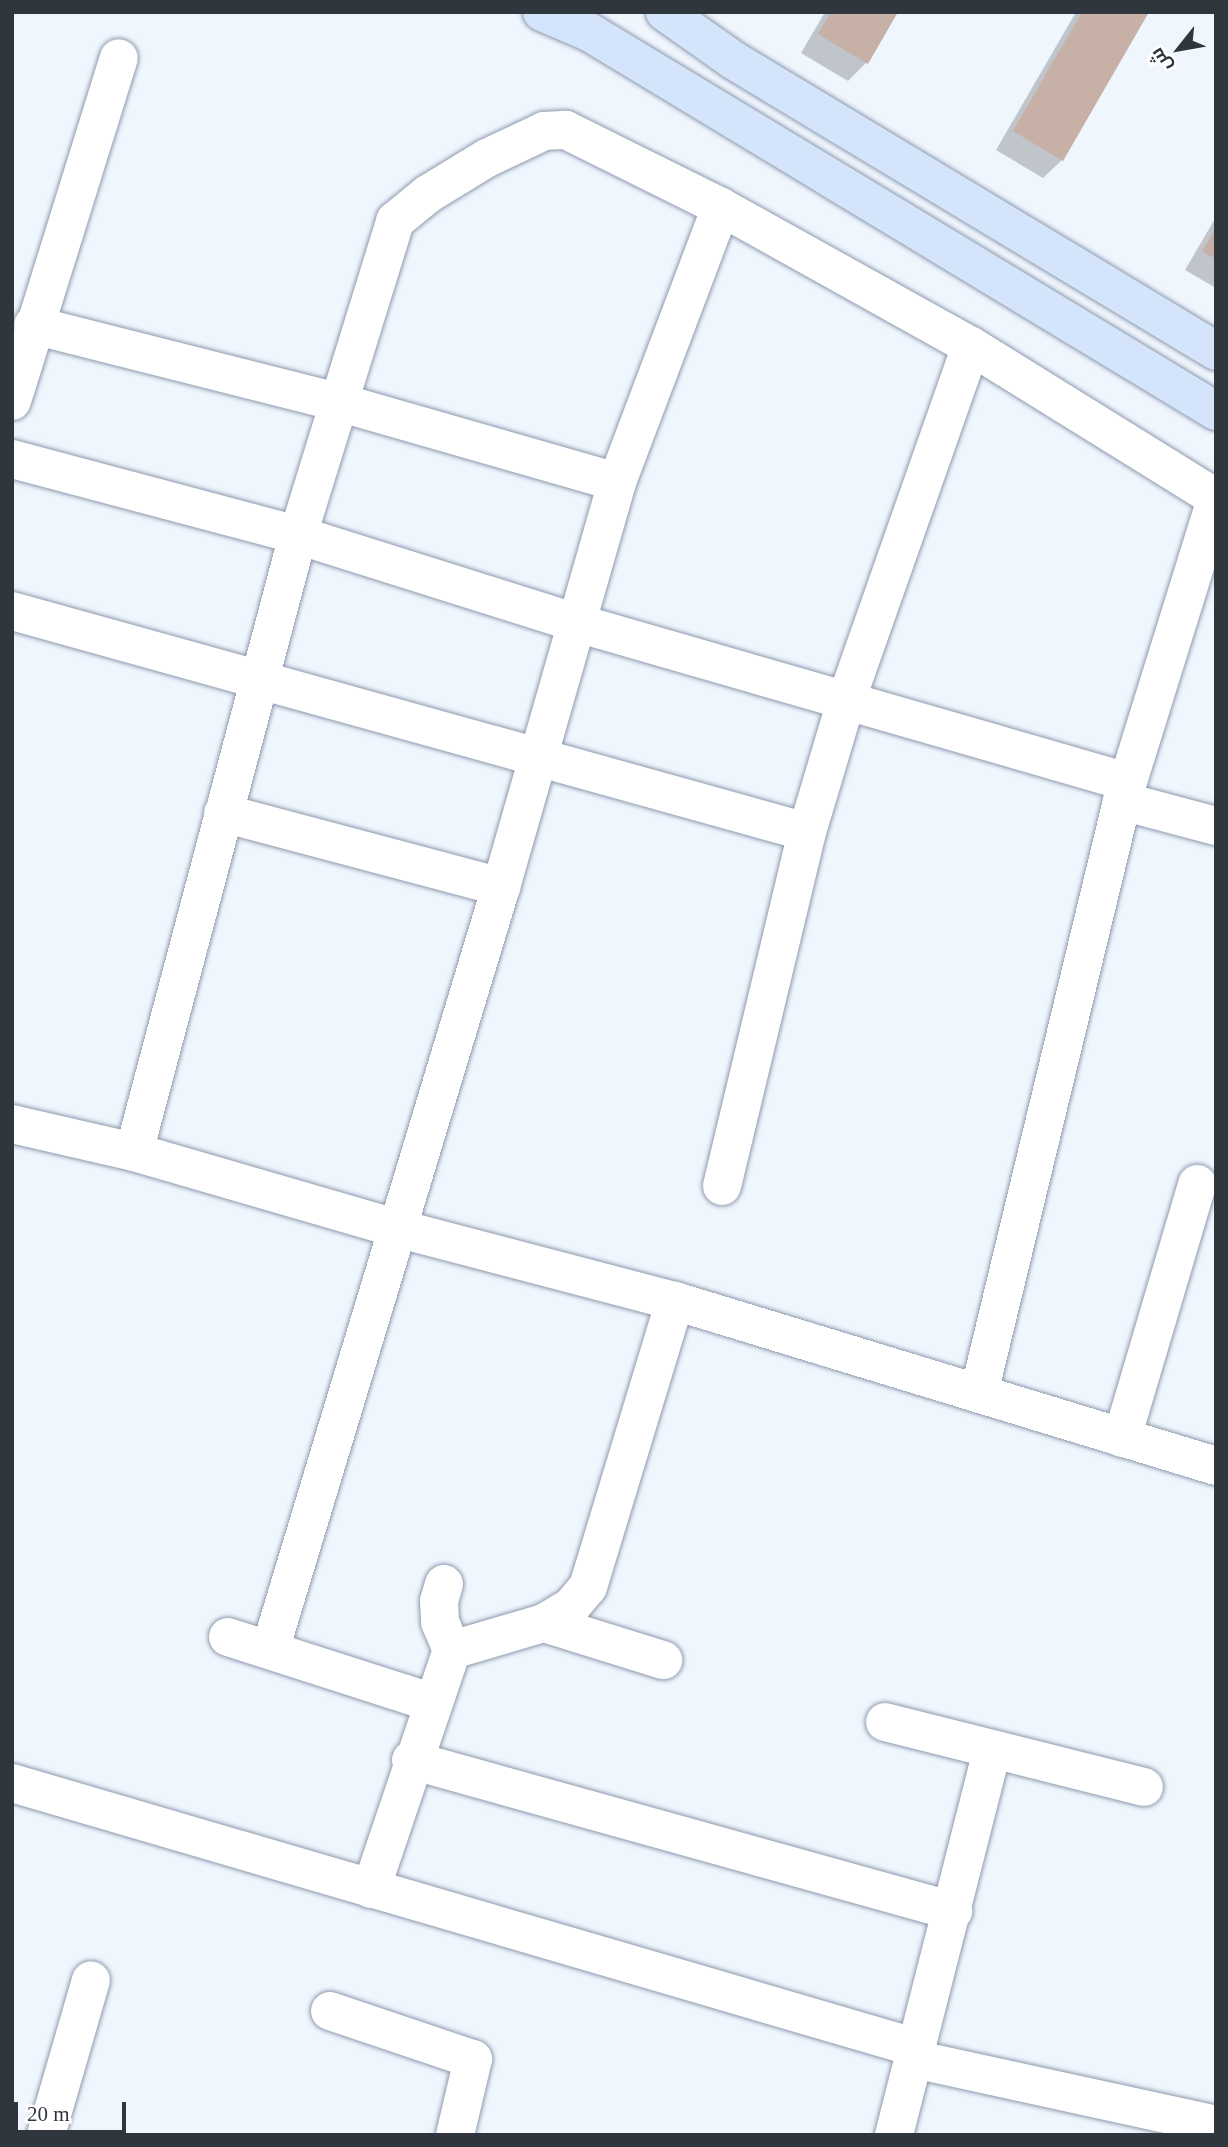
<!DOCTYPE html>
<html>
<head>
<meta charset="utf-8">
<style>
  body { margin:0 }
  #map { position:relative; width:1228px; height:2147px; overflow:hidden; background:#f0f6fe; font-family:"Times New Roman",Cairo,serif }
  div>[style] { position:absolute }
  .shadow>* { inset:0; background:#0003 }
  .building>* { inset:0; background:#c7b0a5 }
  .roads { filter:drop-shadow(0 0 2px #8d9aad) drop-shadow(0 0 2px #8d9aad) }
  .street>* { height:38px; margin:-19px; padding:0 19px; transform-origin:19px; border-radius:19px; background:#fff }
  .primary>* { height:38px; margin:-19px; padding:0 19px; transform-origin:19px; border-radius:19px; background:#d4e5fb }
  span { translate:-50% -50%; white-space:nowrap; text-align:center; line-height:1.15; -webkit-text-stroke:5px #fff; paint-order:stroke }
  .frame { position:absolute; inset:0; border:14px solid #30363d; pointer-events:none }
  .north { position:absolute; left:1144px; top:14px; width:70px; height:70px; -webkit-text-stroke:5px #fff; paint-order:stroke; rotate:239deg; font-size:19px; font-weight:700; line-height:28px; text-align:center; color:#30363d }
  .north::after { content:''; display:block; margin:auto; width:24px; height:32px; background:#30363d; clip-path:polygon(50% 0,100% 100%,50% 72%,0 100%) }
  .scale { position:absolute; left:14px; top:2102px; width:112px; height:32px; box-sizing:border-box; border:4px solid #30363d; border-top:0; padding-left:9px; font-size:21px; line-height:24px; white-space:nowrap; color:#30363d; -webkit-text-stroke:5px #fff; paint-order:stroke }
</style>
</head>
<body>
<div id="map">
  <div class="shadow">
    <i style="clip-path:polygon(825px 12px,896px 12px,867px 62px,848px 81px,801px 53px)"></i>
    <i style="clip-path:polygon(1076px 12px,1147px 12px,1062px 160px,1043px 178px,996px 150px)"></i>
    <i style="clip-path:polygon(1216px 217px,1216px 288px,1185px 270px)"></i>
  </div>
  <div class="building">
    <i style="clip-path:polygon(831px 12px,898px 12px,868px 64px,818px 34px)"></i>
    <i style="clip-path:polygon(1082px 12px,1149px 12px,1063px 161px,1013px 131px)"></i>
    <i style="clip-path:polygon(1216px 228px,1216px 259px,1202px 251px)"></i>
  </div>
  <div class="roads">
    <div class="street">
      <i style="left:33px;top:325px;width:315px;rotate:14.2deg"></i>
      <i style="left:338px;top:402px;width:290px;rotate:16deg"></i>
      <i style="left:12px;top:401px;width:359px;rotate:-72.7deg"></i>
      <i style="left:12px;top:459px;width:296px;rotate:14.9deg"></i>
      <i style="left:298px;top:535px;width:293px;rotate:17.5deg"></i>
      <i style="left:577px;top:623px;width:573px;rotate:16.1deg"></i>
      <i style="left:12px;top:611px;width:825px;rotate:15.54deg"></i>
      <i style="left:1122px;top:801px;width:97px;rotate:14.9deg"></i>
      <i style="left:223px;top:813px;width:288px;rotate:14.9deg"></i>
      <i style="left:12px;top:1124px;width:125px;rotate:12.9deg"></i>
      <i style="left:134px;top:1152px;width:273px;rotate:16.2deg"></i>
      <i style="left:396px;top:1228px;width:288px;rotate:14.7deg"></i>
      <i style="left:675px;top:1301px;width:566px;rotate:16.96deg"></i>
      <i style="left:134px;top:1152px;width:638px;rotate:-75.11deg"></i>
      <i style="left:298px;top:535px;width:329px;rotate:-72.8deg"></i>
      <i style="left:395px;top:221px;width:43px;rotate:-39.3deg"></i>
      <i style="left:428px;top:194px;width:69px;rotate:-31.4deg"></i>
      <i style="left:487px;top:158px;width:63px;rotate:-25.3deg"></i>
      <i style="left:544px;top:131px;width:22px;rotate:-3deg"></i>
      <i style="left:566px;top:130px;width:173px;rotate:26.4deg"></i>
      <i style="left:722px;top:1186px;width:364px;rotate:-76.5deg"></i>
      <i style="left:807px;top:832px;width:137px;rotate:-73.4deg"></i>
      <i style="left:846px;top:701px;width:376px;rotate:-70.6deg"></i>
      <i style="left:979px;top:1393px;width:609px;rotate:-76.42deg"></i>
      <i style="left:1122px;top:801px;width:316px;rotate:-72.7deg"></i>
      <i style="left:1122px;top:1438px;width:265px;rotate:-73.5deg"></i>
      <i style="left:444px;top:1584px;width:18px;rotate:106deg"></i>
      <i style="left:439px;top:1601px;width:21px;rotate:87deg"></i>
      <i style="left:440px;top:1622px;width:30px;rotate:67deg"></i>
      <i style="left:544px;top:1623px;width:125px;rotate:17.3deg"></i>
      <i style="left:228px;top:1637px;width:213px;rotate:17.8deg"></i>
      <i style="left:270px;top:1650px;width:797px;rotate:-73.16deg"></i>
      <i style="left:501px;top:887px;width:421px;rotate:-74deg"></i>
      <i style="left:617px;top:482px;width:294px;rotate:-69.3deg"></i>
      <i style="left:721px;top:207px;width:286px;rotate:29.1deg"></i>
      <i style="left:971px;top:346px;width:288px;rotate:31.8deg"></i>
      <i style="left:885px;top:1722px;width:267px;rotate:14.1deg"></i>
      <i style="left:411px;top:1760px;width:563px;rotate:15.57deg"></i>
      <i style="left:12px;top:1783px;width:943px;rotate:16.32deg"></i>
      <i style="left:371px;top:1889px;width:252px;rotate:-71.3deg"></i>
      <i style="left:452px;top:1650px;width:96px;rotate:-16.4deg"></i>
      <i style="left:544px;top:1623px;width:31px;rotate:-31deg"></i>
      <i style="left:571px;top:1607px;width:26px;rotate:-50deg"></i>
      <i style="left:588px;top:1587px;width:299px;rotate:-73.1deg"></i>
      <i style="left:330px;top:2011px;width:151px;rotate:18.6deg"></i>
      <i style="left:473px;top:2059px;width:78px;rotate:103.3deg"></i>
      <i style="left:914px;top:2059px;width:309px;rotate:12.3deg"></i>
      <i style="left:46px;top:2135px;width:161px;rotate:-73.8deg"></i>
      <i style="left:894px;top:2135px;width:397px;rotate:-75.7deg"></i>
    </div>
    <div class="primary">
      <i style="left:542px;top:12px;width:51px;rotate:23.1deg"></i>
      <i style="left:589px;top:32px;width:733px;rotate:31.15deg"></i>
      <i style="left:665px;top:12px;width:83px;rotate:35.2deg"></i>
      <i style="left:733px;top:60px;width:564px;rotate:31.07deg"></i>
    </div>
  </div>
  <div class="frame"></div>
  <div class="north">ش</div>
  <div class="scale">20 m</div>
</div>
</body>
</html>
